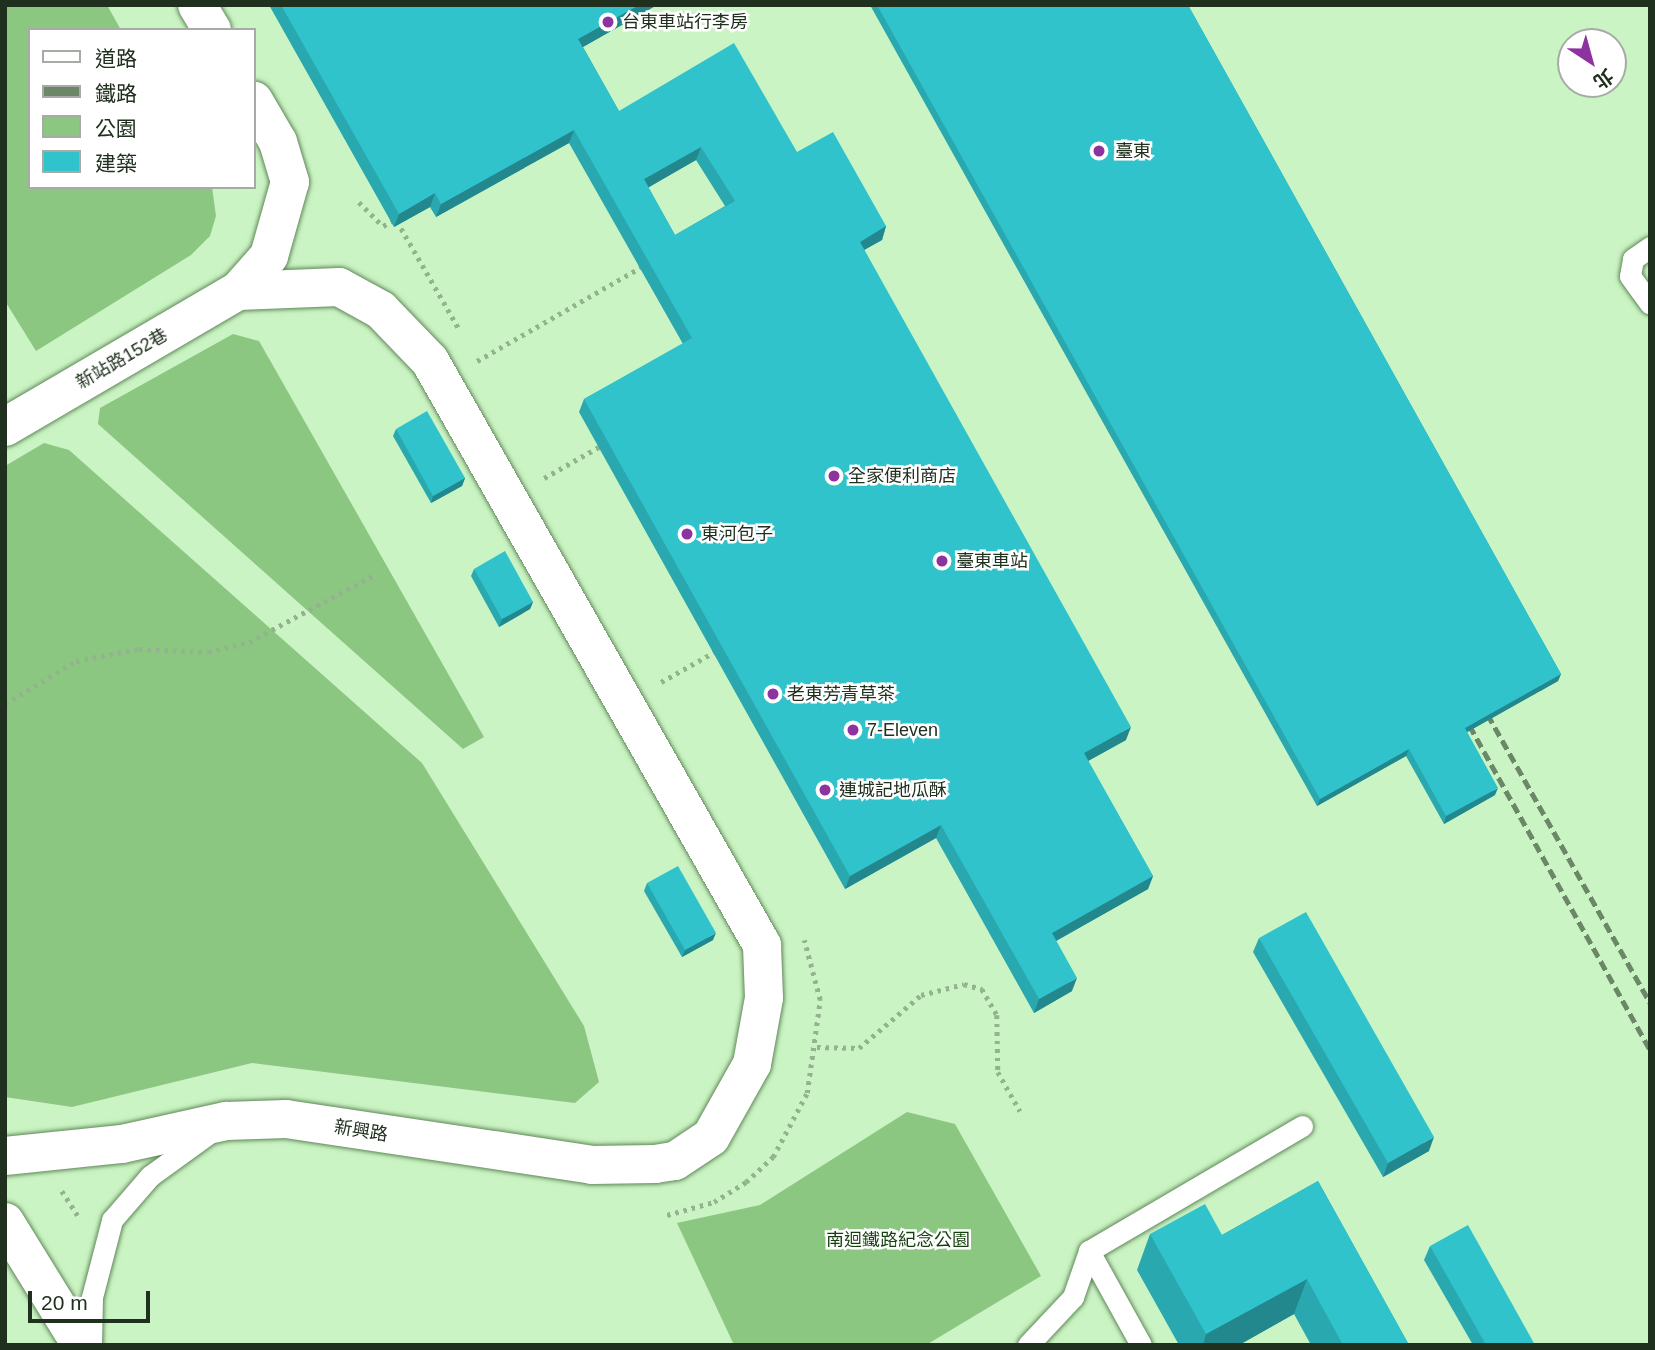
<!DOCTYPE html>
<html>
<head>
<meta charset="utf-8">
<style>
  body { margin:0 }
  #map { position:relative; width:1655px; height:1350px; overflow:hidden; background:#caf4c3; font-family:Arial,"Noto Sans TC",sans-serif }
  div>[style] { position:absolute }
  .green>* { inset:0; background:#8bc780 }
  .path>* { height:4.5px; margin-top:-2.25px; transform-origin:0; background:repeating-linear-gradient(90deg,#92b38d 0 3.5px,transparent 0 8.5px) }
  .roads { filter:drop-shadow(0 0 2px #61875a) drop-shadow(0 0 2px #61875a) }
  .service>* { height:21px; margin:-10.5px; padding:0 10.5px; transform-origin:10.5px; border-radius:10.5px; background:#fff }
  .minor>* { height:38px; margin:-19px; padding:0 19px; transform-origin:19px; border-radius:19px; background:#fff }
  .rail>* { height:5px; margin-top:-2.5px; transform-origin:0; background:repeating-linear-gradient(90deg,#6c8768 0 10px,transparent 0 15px) }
  .wall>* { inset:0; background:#29a8af }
  .shaded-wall>* { inset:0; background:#22888e }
  .building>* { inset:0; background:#30c3cb }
  .dots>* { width:19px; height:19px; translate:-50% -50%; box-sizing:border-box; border:4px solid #fff; border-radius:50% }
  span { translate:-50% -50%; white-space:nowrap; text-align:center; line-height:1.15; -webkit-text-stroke:5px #fff; paint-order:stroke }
  .poi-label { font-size:18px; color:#20301e }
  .left { translate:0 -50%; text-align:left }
  .street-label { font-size:18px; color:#20301e }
  .park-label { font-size:18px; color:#163f0e }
  .frame { position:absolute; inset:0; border:7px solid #20301e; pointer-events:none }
  .legend { position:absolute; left:28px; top:28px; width:228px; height:161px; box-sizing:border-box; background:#fff; border:2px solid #a6aca5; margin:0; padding:9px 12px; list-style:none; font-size:21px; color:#20301e }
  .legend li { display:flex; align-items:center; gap:14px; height:35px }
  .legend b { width:35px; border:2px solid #a6aca5 }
  .north { position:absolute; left:1557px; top:28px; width:70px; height:70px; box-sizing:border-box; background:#fff; border:2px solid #a6aca5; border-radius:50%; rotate:144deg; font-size:19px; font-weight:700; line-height:28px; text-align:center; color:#20301e }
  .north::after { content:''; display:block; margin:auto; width:24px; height:32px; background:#8d339f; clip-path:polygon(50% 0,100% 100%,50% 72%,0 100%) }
  .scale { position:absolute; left:28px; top:1291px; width:122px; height:32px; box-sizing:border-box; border:4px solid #20301e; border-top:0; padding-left:9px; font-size:21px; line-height:24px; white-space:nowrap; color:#20301e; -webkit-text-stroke:5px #fff; paint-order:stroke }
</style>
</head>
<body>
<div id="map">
  <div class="green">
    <i style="clip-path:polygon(5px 5px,107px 5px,121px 30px,30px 30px,30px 187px,212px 187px,216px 216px,210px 236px,191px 255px,36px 351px,5px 301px)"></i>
    <i style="clip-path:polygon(233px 334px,259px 341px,484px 737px,463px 749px,98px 424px,100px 408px)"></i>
    <i style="clip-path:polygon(44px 443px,69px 450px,422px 763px,584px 1026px,599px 1082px,575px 1103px,252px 1063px,72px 1107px,5px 1097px,5px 466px)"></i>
    <i style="clip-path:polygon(907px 1112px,955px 1124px,1041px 1276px,926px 1345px,734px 1345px,677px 1223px,760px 1205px)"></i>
  </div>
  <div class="path">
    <i style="left:359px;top:202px;width:34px;rotate:45deg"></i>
    <i style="left:383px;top:226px;width:15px;rotate:-28deg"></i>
    <i style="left:397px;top:221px;width:125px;rotate:60.1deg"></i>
    <i style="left:477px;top:361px;width:191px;rotate:-29.8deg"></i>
    <i style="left:544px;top:478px;width:69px;rotate:-29.5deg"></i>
    <i style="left:661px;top:682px;width:65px;rotate:-29.3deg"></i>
    <i style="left:5px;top:704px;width:83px;rotate:-31.2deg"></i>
    <i style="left:76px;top:661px;width:64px;rotate:-10.8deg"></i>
    <i style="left:139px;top:649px;width:69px;rotate:2.5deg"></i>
    <i style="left:208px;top:652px;width:42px;rotate:-13.7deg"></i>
    <i style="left:249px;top:642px;width:144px;rotate:-28.2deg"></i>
    <i style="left:817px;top:1047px;width:42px;rotate:1.4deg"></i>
    <i style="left:859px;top:1048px;width:82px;rotate:-40.5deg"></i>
    <i style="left:921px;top:995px;width:44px;rotate:-14.3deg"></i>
    <i style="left:964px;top:984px;width:19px;rotate:16deg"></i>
    <i style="left:982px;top:989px;width:30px;rotate:60deg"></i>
    <i style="left:997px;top:1015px;width:57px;rotate:89deg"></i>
    <i style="left:998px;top:1072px;width:45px;rotate:60.6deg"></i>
    <i style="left:62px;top:1191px;width:33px;rotate:57deg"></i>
    <i style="left:667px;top:1215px;width:49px;rotate:-15.5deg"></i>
    <i style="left:714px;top:1202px;width:38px;rotate:-32deg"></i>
    <i style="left:746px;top:1182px;width:37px;rotate:-43deg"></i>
    <i style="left:773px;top:1157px;width:72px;rotate:-62deg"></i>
    <i style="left:807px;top:1093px;width:94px;rotate:-82deg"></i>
    <i style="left:820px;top:1000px;width:62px;rotate:-104.9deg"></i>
  </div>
  <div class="roads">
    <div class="service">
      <i style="left:1650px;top:247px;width:21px;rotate:145deg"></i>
      <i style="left:1633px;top:259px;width:17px;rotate:100deg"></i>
      <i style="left:1630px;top:276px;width:34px;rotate:54deg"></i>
      <i style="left:1089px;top:1251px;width:107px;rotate:61deg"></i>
      <i style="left:91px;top:1345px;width:48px;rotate:-88.8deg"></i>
      <i style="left:92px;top:1297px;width:80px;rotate:-75.4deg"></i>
      <i style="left:112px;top:1220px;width:58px;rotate:-49.2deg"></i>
      <i style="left:150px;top:1176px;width:72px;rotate:-35.9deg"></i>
      <i style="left:1028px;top:1345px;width:66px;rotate:-46.8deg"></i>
      <i style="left:1073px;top:1297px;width:49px;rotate:-70.8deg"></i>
      <i style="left:1089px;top:1251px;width:247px;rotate:-30.4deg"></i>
    </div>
    <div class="minor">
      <i style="left:197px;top:5px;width:29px;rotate:59deg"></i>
      <i style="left:5px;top:427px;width:270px;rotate:-30.3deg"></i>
      <i style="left:238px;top:291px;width:47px;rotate:-48.5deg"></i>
      <i style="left:269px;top:256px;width:77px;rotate:-74.2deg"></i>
      <i style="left:290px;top:182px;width:42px;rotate:-106.7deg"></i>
      <i style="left:278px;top:142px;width:48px;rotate:-120.3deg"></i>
      <i style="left:5px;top:1156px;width:118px;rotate:-5.9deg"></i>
      <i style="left:122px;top:1144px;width:107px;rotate:-12.5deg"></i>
      <i style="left:226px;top:1121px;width:60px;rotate:-1.9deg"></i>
      <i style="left:286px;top:1119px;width:309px;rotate:8.5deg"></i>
      <i style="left:592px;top:1165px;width:63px;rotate:-0.9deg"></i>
      <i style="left:655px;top:1164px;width:20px;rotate:-9deg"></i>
      <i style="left:675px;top:1161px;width:43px;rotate:-33.7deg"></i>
      <i style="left:711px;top:1137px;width:84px;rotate:-60.7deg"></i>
      <i style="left:752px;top:1064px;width:67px;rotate:-79.7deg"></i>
      <i style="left:764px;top:998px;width:53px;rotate:-92.2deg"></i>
      <i style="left:762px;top:945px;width:672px;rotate:-119.62deg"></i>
      <i style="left:430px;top:361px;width:71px;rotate:-133.9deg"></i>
      <i style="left:381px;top:310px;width:48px;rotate:-151.3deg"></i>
      <i style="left:339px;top:287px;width:101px;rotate:177.7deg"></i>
      <i style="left:5px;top:1222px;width:145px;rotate:58.3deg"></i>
    </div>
  </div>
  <div class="rail">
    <i style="left:1480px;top:701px;width:347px;rotate:60.6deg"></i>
    <i style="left:1462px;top:712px;width:387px;rotate:60.9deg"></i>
  </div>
  <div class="wall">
    <i style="clip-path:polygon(evenodd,269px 5px,657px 5px,583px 47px,619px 111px,797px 152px,886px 226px,882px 240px,864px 250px,1126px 740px,1088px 761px,1153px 876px,1148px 889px,1056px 941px,1072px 991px,1034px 1013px,936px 838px,845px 889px,579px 412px,584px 399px,683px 344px,569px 143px,436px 217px,430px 207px,394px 227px,269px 5px,696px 160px,725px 206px,675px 235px,648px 187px,696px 160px)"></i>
    <i style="clip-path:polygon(870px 5px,1188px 5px,1561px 674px,1558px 681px,1467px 732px,1495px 795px,1444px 824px,1406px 756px,1317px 806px)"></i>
    <i style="clip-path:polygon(396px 429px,465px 478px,462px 486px,431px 503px,393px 436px)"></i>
    <i style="clip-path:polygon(474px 569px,533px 602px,530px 609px,499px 627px,471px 576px)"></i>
    <i style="clip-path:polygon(647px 883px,713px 940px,682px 957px,644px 891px)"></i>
    <i style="clip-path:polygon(1259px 938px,1429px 1151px,1383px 1177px,1253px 952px)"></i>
    <i style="clip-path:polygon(1318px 1181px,1409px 1345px,1311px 1345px,1294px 1314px,1239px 1345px,1179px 1345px,1137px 1270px,1150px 1234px,1222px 1235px)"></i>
    <i style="clip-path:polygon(1430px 1246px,1535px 1345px,1473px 1345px,1424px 1260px)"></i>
  </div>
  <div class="shaded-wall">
    <i style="clip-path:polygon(639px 5px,657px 5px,574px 52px,578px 39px)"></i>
    <i style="clip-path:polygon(574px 130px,569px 143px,436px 217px,441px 204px)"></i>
    <i style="clip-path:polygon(701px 147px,696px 160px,639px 193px,644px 179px)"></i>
    <i style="clip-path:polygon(435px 193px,430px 207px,394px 227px,399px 214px)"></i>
    <i style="clip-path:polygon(886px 226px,882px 240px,855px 255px,860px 242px)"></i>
    <i style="clip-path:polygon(465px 478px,462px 486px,431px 503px,433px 496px)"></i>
    <i style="clip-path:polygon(533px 602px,530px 609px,499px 627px,502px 619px)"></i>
    <i style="clip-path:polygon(1561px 674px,1558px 681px,1462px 735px,1465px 728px)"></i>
    <i style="clip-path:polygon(1131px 727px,1126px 740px,1079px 766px,1084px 753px)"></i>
    <i style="clip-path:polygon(1409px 749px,1406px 756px,1317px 806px,1320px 799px)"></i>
    <i style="clip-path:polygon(1498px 788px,1495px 795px,1444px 824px,1446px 816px)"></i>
    <i style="clip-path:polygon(941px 825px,936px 838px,845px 889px,850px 876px)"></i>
    <i style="clip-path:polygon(1153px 876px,1148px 889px,1047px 946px,1052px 933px)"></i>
    <i style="clip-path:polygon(716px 933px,713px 940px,682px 957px,685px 950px)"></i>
    <i style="clip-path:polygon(1077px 978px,1072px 991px,1034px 1013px,1039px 999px)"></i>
    <i style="clip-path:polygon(1434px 1137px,1429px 1151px,1383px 1177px,1388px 1163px)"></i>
    <i style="clip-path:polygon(1307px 1279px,1294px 1314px,1239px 1345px,1203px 1345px,1206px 1334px)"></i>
  </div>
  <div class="building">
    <i style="clip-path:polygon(evenodd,281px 5px,639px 5px,578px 39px,619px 111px,734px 43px,797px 152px,833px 132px,886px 226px,860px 242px,1131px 727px,1084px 753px,1153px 876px,1052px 933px,1077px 978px,1039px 999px,941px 825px,850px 876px,584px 399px,692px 338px,574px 130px,441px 204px,435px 193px,399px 214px,281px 5px,701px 147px,735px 201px,675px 235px,644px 179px,701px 147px)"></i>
    <i style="clip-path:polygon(877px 5px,1188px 5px,1561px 674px,1465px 728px,1498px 788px,1446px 816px,1409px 749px,1320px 799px)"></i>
    <i style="clip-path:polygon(427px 411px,465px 478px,433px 496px,396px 429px)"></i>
    <i style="clip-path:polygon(505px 551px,533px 602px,502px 619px,474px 569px)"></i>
    <i style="clip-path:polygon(678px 866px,716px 933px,685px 950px,647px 883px)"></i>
    <i style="clip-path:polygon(1306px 912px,1434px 1137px,1388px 1163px,1259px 938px)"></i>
    <i style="clip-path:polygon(1318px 1181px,1409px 1345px,1343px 1345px,1307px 1279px,1206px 1334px,1150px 1234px,1205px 1204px,1222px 1235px)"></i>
    <i style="clip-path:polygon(1468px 1225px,1535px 1345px,1486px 1345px,1430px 1246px)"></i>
  </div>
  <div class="dots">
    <i style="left:608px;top:22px;background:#8d339f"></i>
    <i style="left:1099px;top:151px;background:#8d339f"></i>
    <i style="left:834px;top:476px;background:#8d339f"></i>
    <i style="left:687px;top:534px;background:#8d339f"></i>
    <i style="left:942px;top:561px;background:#8d339f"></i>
    <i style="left:773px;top:694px;background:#8d339f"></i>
    <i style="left:853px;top:730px;background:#8d339f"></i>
    <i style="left:825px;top:790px;background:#8d339f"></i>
  </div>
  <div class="poi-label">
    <span class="left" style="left:622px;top:22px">台東車站行李房</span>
    <span class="left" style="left:1115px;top:151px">臺東</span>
    <span class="left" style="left:848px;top:476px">全家便利商店</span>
    <span class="left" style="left:701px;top:534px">東河包子</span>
    <span class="left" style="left:956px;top:561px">臺東車站</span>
    <span class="left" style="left:787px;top:694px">老東芳青草茶</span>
    <span class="left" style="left:867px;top:730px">7-Eleven</span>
    <span class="left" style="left:839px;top:790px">連城記地瓜酥</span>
  </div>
  <div class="street-label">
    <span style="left:122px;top:359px;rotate:-30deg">新站路152巷</span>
    <span style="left:361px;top:1131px;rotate:9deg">新興路</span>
  </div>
  <div class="park-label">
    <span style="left:898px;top:1240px">南迴鐵路紀念公園</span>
  </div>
  <div class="frame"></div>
  <ul class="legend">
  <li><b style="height:9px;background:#fff"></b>道路</li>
  <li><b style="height:9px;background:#6c8768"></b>鐵路</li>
  <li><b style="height:19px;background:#8bc780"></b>公園</li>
  <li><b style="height:19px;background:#30c3cb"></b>建築</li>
  </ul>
  <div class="north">北</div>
  <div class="scale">20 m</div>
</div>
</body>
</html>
